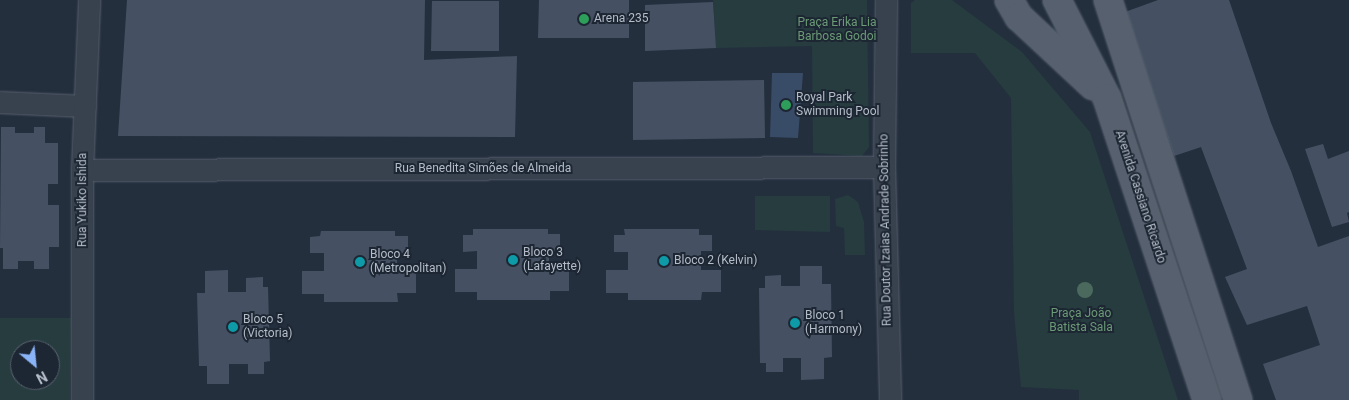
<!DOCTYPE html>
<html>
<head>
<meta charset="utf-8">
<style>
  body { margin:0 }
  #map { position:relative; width:1349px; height:400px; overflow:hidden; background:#242f3e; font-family:Roboto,sans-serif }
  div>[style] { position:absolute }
  .green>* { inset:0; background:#263c3f }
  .water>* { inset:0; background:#394c67 }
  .building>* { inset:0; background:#455162 }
  .roads { filter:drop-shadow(0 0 1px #565f6c) drop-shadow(0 0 1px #565f6c) }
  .minor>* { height:21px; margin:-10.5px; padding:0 10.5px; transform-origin:10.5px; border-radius:10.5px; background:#38414e }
  .major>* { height:28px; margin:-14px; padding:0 14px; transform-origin:14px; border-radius:14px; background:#56606e }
  .trees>* { width:16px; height:16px; margin:-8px; border-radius:50%; background:#4b6a5d }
  .dots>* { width:14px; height:14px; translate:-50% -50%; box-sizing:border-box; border:2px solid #1d2633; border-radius:50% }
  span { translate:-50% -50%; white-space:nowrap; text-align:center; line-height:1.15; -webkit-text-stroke:4px #1d2633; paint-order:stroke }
  .poi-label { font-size:12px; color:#b4bcc9 }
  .left { translate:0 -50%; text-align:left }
  .park-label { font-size:12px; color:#6b9a76 }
  .street-label { font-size:12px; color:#b4bcc9 }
  .north { position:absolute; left:10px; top:340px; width:50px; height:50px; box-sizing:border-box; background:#1d2633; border:1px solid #59626f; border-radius:50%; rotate:152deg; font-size:14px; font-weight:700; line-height:20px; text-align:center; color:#b4bcc9 }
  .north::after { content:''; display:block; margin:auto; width:18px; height:22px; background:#8ab4f8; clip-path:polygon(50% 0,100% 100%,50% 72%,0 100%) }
</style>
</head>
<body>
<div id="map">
  <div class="green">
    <i style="clip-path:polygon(713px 0,867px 0,869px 147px,862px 156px,813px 153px,812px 46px,716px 48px)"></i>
    <i style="clip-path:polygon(915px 0,952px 0,1022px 52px,1090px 132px,1178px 400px,1079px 400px,1079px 390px,1021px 387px,1014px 313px,1011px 98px,975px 53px,911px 53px,911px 3px)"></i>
    <i style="clip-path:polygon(848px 195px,858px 202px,864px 222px,865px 255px,845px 255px,844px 228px,836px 226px,835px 199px)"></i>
    <i style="clip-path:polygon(755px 196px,830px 196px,830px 232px,755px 230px)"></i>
    <i style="clip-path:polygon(evenodd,0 318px,71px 318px,70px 400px,0 400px,0 318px,20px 350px,50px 350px,50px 380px,20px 380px,20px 350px)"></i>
  </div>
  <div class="water">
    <i style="clip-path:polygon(772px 73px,803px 73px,798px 138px,770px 137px)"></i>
  </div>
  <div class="building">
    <i style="clip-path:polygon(127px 0,425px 0,424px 60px,517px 56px,515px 137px,118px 136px)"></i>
    <i style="clip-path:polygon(539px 0,629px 0,629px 38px,538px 38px)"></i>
    <i style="clip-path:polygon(1158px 0,1229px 0,1271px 123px,1291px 171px,1318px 247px,1349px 236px,1349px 400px,1276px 400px,1263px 364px,1320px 345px,1307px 306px,1247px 325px,1225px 277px,1247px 269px,1201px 147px,1174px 156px,1125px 12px)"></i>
    <i style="clip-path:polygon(432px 1px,499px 1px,499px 51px,431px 51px)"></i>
    <i style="clip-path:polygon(713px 2px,716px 48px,645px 51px,645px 5px)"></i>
    <i style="clip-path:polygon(764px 80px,765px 138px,633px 140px,633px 82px)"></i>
    <i style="clip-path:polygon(1px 127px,15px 127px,15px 133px,34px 133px,34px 127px,45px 127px,45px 143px,58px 143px,58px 184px,48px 184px,48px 205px,59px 205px,59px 247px,49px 247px,49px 269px,34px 269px,34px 261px,18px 261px,18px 269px,3px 269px,3px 248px,0 248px)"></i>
    <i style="clip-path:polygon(1323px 144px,1328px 159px,1349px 151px,1349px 212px,1347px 213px,1349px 222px,1332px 227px,1305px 149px)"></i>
    <i style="clip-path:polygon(473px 229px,548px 229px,548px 234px,560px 234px,560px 251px,549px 251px,549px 270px,569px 270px,569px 291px,550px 291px,550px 300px,477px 300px,477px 292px,455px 292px,455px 269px,477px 269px,477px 251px,463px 252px,463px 235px,473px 235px)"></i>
    <i style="clip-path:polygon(624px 229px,699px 229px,699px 235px,712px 235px,712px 251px,701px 251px,701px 270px,721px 270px,721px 292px,702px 292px,701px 300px,628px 300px,628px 293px,606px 293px,606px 270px,628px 270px,628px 252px,614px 252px,614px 235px,625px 235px)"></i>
    <i style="clip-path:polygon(321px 231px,395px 231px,395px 236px,408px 236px,408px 253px,397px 253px,397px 272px,416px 272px,416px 293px,397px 293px,398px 302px,324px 302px,324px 294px,302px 294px,302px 271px,324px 271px,324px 253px,310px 253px,310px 237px,320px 236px)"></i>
    <i style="clip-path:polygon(800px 266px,822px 266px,822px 284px,831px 284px,832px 357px,824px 358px,824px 379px,801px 380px,801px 358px,783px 358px,783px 372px,766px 372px,766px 363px,760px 363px,759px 288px,765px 288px,765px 276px,781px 275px,781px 286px,800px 286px)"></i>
    <i style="clip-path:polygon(228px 270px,228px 292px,246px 292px,246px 278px,263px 277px,263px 287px,268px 287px,270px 361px,264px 362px,264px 374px,248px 374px,248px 364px,229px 364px,229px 384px,207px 384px,207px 366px,199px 366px,197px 293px,205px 293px,205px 271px)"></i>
  </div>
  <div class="roads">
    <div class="minor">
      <i style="left:886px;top:0;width:167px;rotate:90.7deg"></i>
      <i style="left:884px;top:167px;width:233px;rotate:88.5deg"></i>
      <i style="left:0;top:102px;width:85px;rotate:2.7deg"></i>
      <i style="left:82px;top:170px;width:802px;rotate:-0.21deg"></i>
      <i style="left:82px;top:400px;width:230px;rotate:-90deg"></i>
      <i style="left:82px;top:170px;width:170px;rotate:-87.6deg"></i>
    </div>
    <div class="major">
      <i style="left:1009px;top:0;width:20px;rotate:60deg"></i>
      <i style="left:1019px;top:17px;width:101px;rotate:43deg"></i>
      <i style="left:1057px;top:0;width:110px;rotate:63deg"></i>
      <i style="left:1107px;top:98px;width:318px;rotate:71.7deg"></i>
      <i style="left:1108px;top:0;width:421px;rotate:72deg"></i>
    </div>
  </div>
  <div class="trees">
    <i style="left:1085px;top:290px"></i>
  </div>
  <div class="dots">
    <i style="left:584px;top:19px;background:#2e9e5b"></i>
    <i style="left:786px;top:105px;background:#2e9e5b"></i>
    <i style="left:513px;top:260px;background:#0f9aa8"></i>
    <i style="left:664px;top:261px;background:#0f9aa8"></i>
    <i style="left:360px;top:262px;background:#0f9aa8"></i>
    <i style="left:795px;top:323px;background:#0f9aa8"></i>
    <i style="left:233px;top:327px;background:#0f9aa8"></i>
  </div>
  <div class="poi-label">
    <span class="left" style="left:594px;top:19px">Arena 235</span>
    <span class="left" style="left:796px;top:105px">Royal Park<br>Swimming Pool</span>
    <span class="left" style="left:523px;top:260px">Bloco 3<br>(Lafayette)</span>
    <span class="left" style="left:370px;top:262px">Bloco 4<br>(Metropolitan)</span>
    <span class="left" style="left:674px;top:261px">Bloco 2 (Kelvin)</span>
    <span class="left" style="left:805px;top:323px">Bloco 1<br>(Harmony)</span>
    <span class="left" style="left:243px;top:327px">Bloco 5<br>(Victoria)</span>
  </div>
  <div class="park-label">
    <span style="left:837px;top:30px">Praça Erika Lia<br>Barbosa Godoi</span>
    <span style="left:1081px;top:321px">Praça João<br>Batista Sala</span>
  </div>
  <div class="street-label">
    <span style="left:483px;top:169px">Rua Benedita Simões de Almeida</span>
    <span style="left:1140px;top:197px;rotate:72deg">Avenida Cassiano Ricardo</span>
    <span style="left:83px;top:200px;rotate:-90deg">Rua Yukiko Ishida</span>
    <span style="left:886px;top:230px;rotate:-91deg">Rua Doutor Izaias Andrade Sobrinho</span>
  </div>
  <div class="north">N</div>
</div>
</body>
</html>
